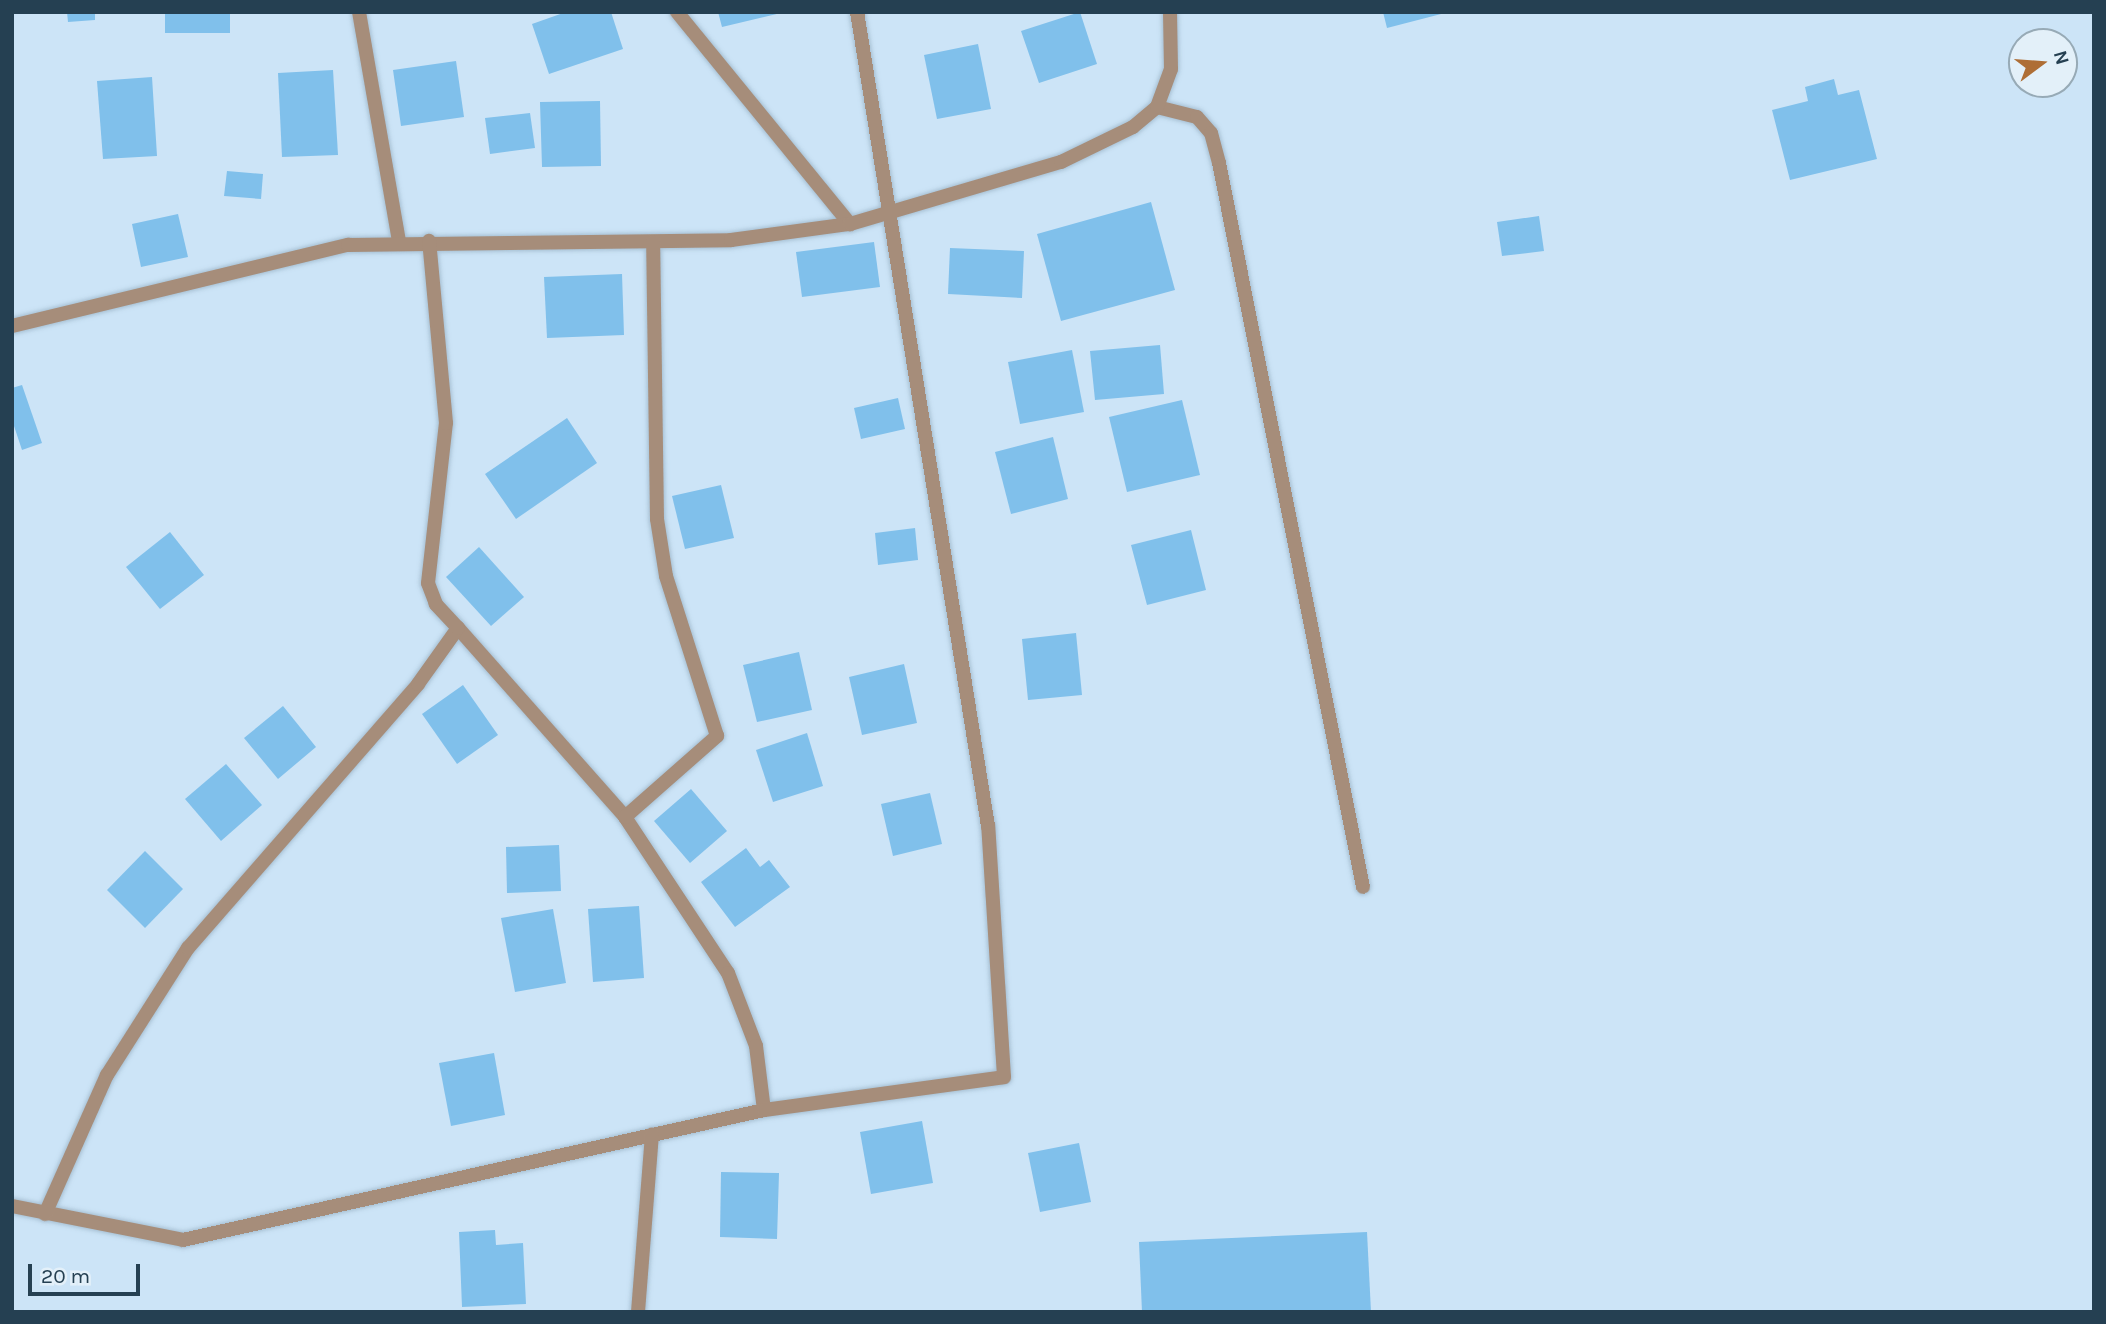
<!DOCTYPE html>
<html>
<head>
<meta charset="utf-8">
<style>
  body { margin:0 }
  #map { position:relative; width:2106px; height:1324px; overflow:hidden; background:#cce4f7; font-family:Karla,sans-serif }
  div>[style] { position:absolute }
  .building>* { inset:0; background:#80c0eb }
  .roads { filter:drop-shadow(0 0 2px #a7c0d3) drop-shadow(0 0 2px #a7c0d3) }
  .street>* { height:14px; margin:-7px; padding:0 7px; transform-origin:7px; border-radius:7px; background:#a68d7a }
  span { translate:-50% -50%; white-space:nowrap; text-align:center; line-height:1.15; -webkit-text-stroke:5px #e3f0f9; paint-order:stroke }
  .frame { position:absolute; inset:0; border:14px solid #254052; pointer-events:none }
  .north { position:absolute; left:2008px; top:28px; width:70px; height:70px; box-sizing:border-box; background:#e3f0f9; border:2px solid #97aab6; border-radius:50%; rotate:74deg; font-size:19px; font-weight:700; line-height:28px; text-align:center; color:#254052 }
  .north::after { content:''; display:block; margin:auto; width:24px; height:32px; background:#ae6e36; clip-path:polygon(50% 0,100% 100%,50% 72%,0 100%) }
  .scale { position:absolute; left:28px; top:1264px; width:112px; height:32px; box-sizing:border-box; border:4px solid #254052; border-top:0; padding-left:9px; font-size:21px; line-height:24px; white-space:nowrap; color:#254052; -webkit-text-stroke:5px #e3f0f9; paint-order:stroke }
</style>
</head>
<body>
<div id="map">
  <div class="building">
    <i style="clip-path:polygon(67px 12px,95px 12px,95px 20px,68px 22px)"></i>
    <i style="clip-path:polygon(165px 12px,230px 12px,230px 33px,165px 33px)"></i>
    <i style="clip-path:polygon(566px 12px,611px 12px,623px 49px,549px 74px,532px 24px)"></i>
    <i style="clip-path:polygon(718px 12px,780px 12px,781px 13px,722px 27px)"></i>
    <i style="clip-path:polygon(1080px 12px,1097px 64px,1039px 83px,1021px 31px)"></i>
    <i style="clip-path:polygon(1383px 12px,1445px 12px,1445px 13px,1387px 28px)"></i>
    <i style="clip-path:polygon(978px 44px,991px 109px,937px 119px,924px 55px)"></i>
    <i style="clip-path:polygon(456px 61px,464px 117px,401px 126px,393px 70px)"></i>
    <i style="clip-path:polygon(333px 70px,338px 155px,282px 157px,278px 73px)"></i>
    <i style="clip-path:polygon(152px 77px,157px 156px,103px 159px,97px 81px)"></i>
    <i style="clip-path:polygon(1834px 79px,1838px 95px,1859px 90px,1877px 159px,1790px 180px,1772px 110px,1808px 101px,1805px 87px)"></i>
    <i style="clip-path:polygon(600px 101px,601px 166px,542px 167px,540px 102px)"></i>
    <i style="clip-path:polygon(530px 113px,535px 148px,490px 154px,485px 118px)"></i>
    <i style="clip-path:polygon(227px 171px,263px 174px,261px 199px,224px 196px)"></i>
    <i style="clip-path:polygon(1151px 202px,1175px 290px,1061px 321px,1037px 234px)"></i>
    <i style="clip-path:polygon(178px 214px,188px 257px,141px 267px,132px 224px)"></i>
    <i style="clip-path:polygon(1539px 216px,1544px 251px,1502px 256px,1497px 222px)"></i>
    <i style="clip-path:polygon(874px 242px,880px 287px,802px 297px,796px 252px)"></i>
    <i style="clip-path:polygon(950px 248px,1024px 251px,1022px 298px,948px 294px)"></i>
    <i style="clip-path:polygon(622px 274px,624px 335px,547px 338px,544px 277px)"></i>
    <i style="clip-path:polygon(1160px 345px,1164px 394px,1095px 400px,1090px 351px)"></i>
    <i style="clip-path:polygon(1072px 350px,1084px 412px,1020px 424px,1008px 362px)"></i>
    <i style="clip-path:polygon(22px 385px,42px 443px,22px 450px,12px 420px,12px 388px)"></i>
    <i style="clip-path:polygon(898px 398px,905px 429px,861px 439px,854px 408px)"></i>
    <i style="clip-path:polygon(1182px 400px,1200px 475px,1127px 492px,1109px 417px)"></i>
    <i style="clip-path:polygon(567px 418px,597px 463px,516px 519px,485px 474px)"></i>
    <i style="clip-path:polygon(1053px 437px,1068px 499px,1011px 514px,995px 452px)"></i>
    <i style="clip-path:polygon(721px 485px,734px 538px,685px 549px,672px 496px)"></i>
    <i style="clip-path:polygon(915px 528px,918px 560px,878px 565px,875px 533px)"></i>
    <i style="clip-path:polygon(1191px 530px,1206px 590px,1147px 605px,1131px 545px)"></i>
    <i style="clip-path:polygon(170px 532px,204px 575px,160px 609px,126px 567px)"></i>
    <i style="clip-path:polygon(479px 547px,524px 597px,491px 626px,446px 577px)"></i>
    <i style="clip-path:polygon(1076px 633px,1082px 695px,1028px 700px,1022px 639px)"></i>
    <i style="clip-path:polygon(799px 652px,812px 710px,757px 722px,743px 665px)"></i>
    <i style="clip-path:polygon(904px 664px,917px 723px,862px 735px,849px 677px)"></i>
    <i style="clip-path:polygon(463px 685px,498px 735px,457px 764px,422px 714px)"></i>
    <i style="clip-path:polygon(283px 706px,316px 747px,278px 779px,244px 738px)"></i>
    <i style="clip-path:polygon(807px 733px,823px 786px,773px 802px,756px 750px)"></i>
    <i style="clip-path:polygon(226px 764px,262px 805px,221px 841px,185px 799px)"></i>
    <i style="clip-path:polygon(691px 789px,727px 831px,690px 863px,654px 821px)"></i>
    <i style="clip-path:polygon(930px 793px,942px 844px,893px 856px,881px 804px)"></i>
    <i style="clip-path:polygon(559px 845px,561px 891px,507px 893px,506px 847px)"></i>
    <i style="clip-path:polygon(746px 848px,760px 867px,769px 860px,790px 887px,735px 927px,701px 882px)"></i>
    <i style="clip-path:polygon(145px 851px,183px 889px,145px 928px,107px 890px)"></i>
    <i style="clip-path:polygon(639px 906px,644px 978px,593px 982px,588px 909px)"></i>
    <i style="clip-path:polygon(553px 909px,566px 983px,515px 992px,501px 918px)"></i>
    <i style="clip-path:polygon(494px 1053px,505px 1115px,451px 1126px,439px 1063px)"></i>
    <i style="clip-path:polygon(922px 1121px,933px 1183px,871px 1194px,860px 1132px)"></i>
    <i style="clip-path:polygon(1079px 1143px,1091px 1202px,1040px 1212px,1028px 1153px)"></i>
    <i style="clip-path:polygon(721px 1172px,779px 1173px,777px 1239px,720px 1237px)"></i>
    <i style="clip-path:polygon(495px 1230px,496px 1245px,523px 1243px,526px 1304px,462px 1307px,459px 1232px)"></i>
    <i style="clip-path:polygon(1367px 1232px,1371px 1312px,1142px 1312px,1139px 1242px)"></i>
  </div>
  <div class="roads">
    <div class="street">
      <i style="left:359px;top:12px;width:233px;rotate:80.1deg"></i>
      <i style="left:677px;top:12px;width:274px;rotate:50.8deg"></i>
      <i style="left:1157px;top:107px;width:41px;rotate:14deg"></i>
      <i style="left:1197px;top:117px;width:21px;rotate:49deg"></i>
      <i style="left:1211px;top:133px;width:31px;rotate:75deg"></i>
      <i style="left:1219px;top:163px;width:738px;rotate:78.75deg"></i>
      <i style="left:12px;top:326px;width:346px;rotate:-13.6deg"></i>
      <i style="left:348px;top:245px;width:383px;rotate:-0.7deg"></i>
      <i style="left:731px;top:240px;width:120px;rotate:-7.7deg"></i>
      <i style="left:850px;top:224px;width:220px;rotate:-16.4deg"></i>
      <i style="left:1061px;top:162px;width:80px;rotate:-25.9deg"></i>
      <i style="left:1133px;top:127px;width:31px;rotate:-40deg"></i>
      <i style="left:1157px;top:107px;width:40px;rotate:-69.8deg"></i>
      <i style="left:1171px;top:69px;width:57px;rotate:-91deg"></i>
      <i style="left:458px;top:628px;width:252px;rotate:48.5deg"></i>
      <i style="left:625px;top:817px;width:187px;rotate:56.6deg"></i>
      <i style="left:728px;top:973px;width:78px;rotate:69deg"></i>
      <i style="left:756px;top:1046px;width:64px;rotate:82.9deg"></i>
      <i style="left:625px;top:817px;width:123px;rotate:-41.4deg"></i>
      <i style="left:717px;top:736px;width:168px;rotate:-107.7deg"></i>
      <i style="left:666px;top:576px;width:58px;rotate:-99deg"></i>
      <i style="left:657px;top:519px;width:277px;rotate:-90.8deg"></i>
      <i style="left:12px;top:1206px;width:174px;rotate:11.2deg"></i>
      <i style="left:183px;top:1240px;width:595px;rotate:-12.61deg"></i>
      <i style="left:764px;top:1110px;width:242px;rotate:-7.8deg"></i>
      <i style="left:1004px;top:1077px;width:252px;rotate:-93.6deg"></i>
      <i style="left:988px;top:826px;width:824px;rotate:-99.14deg"></i>
      <i style="left:45px;top:1214px;width:152px;rotate:-66deg"></i>
      <i style="left:107px;top:1075px;width:151px;rotate:-57.5deg"></i>
      <i style="left:188px;top:948px;width:350px;rotate:-48.9deg"></i>
      <i style="left:418px;top:684px;width:69px;rotate:-54.5deg"></i>
      <i style="left:458px;top:628px;width:33px;rotate:-133deg"></i>
      <i style="left:436px;top:604px;width:22px;rotate:-111deg"></i>
      <i style="left:428px;top:583px;width:161px;rotate:-83.6deg"></i>
      <i style="left:446px;top:423px;width:183px;rotate:-95.3deg"></i>
      <i style="left:638px;top:1312px;width:178px;rotate:-85.5deg"></i>
    </div>
  </div>
  <div class="frame"></div>
  <div class="north">N</div>
  <div class="scale">20 m</div>
</div>
</body>
</html>
